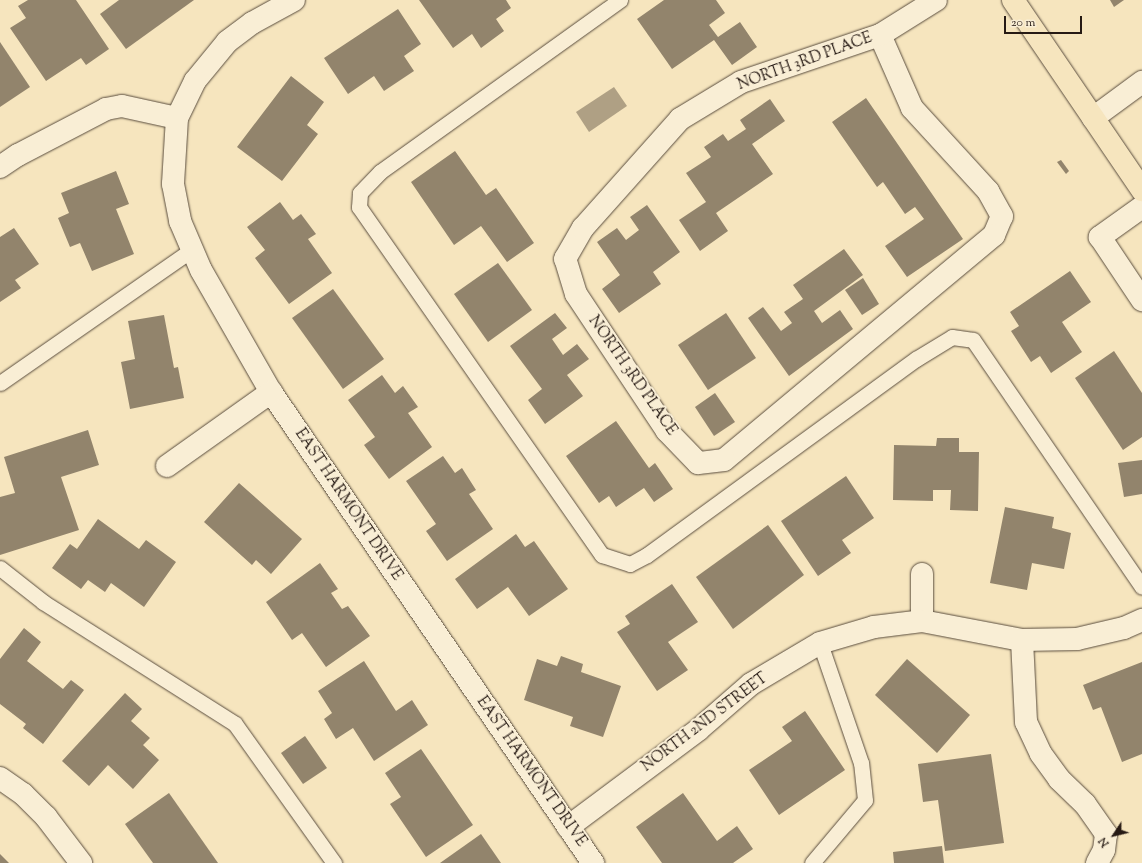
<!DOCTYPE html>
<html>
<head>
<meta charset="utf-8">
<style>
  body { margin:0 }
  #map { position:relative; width:1142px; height:863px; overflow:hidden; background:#f6e5be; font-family:"Sorts Mill Goudy",serif }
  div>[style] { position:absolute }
  .water>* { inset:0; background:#afa084 }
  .building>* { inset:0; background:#92846c }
  .roads { filter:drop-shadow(0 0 1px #5a4d3e) drop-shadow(0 0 1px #5a4d3e) }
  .lane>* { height:15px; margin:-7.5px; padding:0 7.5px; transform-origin:7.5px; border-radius:7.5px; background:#f9eed5 }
  .street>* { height:22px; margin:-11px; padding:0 11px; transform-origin:11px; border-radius:11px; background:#f9eed5 }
  .primary>* { height:22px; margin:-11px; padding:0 11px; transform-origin:11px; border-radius:11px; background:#f6e5be }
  span { translate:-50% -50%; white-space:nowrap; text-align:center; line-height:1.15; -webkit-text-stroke:4px #f9eed5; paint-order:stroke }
  .street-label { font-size:15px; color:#261a14 }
  .north { position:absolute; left:1094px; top:815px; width:40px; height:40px; -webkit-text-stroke:3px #f9eed5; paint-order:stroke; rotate:235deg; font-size:11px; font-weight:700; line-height:16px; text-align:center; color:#261a14 }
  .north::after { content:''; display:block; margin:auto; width:14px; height:18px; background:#261a14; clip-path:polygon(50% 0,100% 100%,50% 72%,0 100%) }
  .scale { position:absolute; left:1004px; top:16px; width:78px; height:18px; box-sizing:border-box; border:2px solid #261a14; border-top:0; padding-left:5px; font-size:12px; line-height:14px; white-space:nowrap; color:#261a14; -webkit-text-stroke:3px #f9eed5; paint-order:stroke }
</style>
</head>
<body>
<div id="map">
  <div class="water">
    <i style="clip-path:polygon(614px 87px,627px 106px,589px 132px,576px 112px)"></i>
  </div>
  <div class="building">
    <i style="clip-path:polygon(28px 0,76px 0,109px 49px,86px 65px,81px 58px,46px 81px,10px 28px,26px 18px,18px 6px)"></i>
    <i style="clip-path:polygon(119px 0,194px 0,126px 49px,100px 14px)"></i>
    <i style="clip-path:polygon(419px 0,506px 0,511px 8px,496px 19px,504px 31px,481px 48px,472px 34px,453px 48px)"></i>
    <i style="clip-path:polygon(664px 0,716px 0,725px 13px,709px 25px,718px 37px,740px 22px,757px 47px,732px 65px,714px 40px,672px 69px,637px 19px)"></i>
    <i style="clip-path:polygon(1110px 0,1124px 0,1114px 7px)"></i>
    <i style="clip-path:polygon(398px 9px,421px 44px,404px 56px,414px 71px,384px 91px,374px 76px,348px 94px,324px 58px)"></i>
    <i style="clip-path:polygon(0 42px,30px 87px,0 107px)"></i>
    <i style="clip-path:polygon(291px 76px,324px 102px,307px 125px,318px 134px,282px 181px,237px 147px)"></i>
    <i style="clip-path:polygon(866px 98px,963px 239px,907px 277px,885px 246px,924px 219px,915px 207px,905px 214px,883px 182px,877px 187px,832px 122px)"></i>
    <i style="clip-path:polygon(770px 99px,785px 121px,752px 144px,773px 174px,716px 213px,728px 231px,700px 251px,679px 220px,706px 202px,686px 173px,711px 157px,704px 147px,723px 134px,728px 141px,746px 129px,740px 120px)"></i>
    <i style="clip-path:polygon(455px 151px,486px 195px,496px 188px,534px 243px,507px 262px,481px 226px,454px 245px,411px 182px)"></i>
    <i style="clip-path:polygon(1061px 160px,1069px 171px,1066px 174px,1057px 162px)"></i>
    <i style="clip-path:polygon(116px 171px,129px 204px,116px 209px,134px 254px,92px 271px,80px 243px,70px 247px,58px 218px,69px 213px,61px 193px)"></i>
    <i style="clip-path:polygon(280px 202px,293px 220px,301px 214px,316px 234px,308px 239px,332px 273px,289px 304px,255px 258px,265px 250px,247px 227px)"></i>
    <i style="clip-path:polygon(647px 205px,680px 252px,653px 272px,661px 284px,619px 313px,602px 289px,620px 275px,597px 242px,617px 228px,626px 240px,639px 230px,630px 217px)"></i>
    <i style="clip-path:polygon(14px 228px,39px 264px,15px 280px,21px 288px,0 302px,0 237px)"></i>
    <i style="clip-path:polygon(844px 249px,863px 275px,814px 311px,822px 323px,840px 310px,853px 329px,789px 376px,748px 318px,763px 307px,781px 331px,792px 323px,784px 312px,803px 299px,793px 285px)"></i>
    <i style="clip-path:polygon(498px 263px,532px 310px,488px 342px,454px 294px)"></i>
    <i style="clip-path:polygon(1070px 271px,1091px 302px,1062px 322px,1082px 352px,1051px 373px,1040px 356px,1031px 362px,1011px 331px,1019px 326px,1010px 312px)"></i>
    <i style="clip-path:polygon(863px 278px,879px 304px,862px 315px,845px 290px)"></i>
    <i style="clip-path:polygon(333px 289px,384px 359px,343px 389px,292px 318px)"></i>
    <i style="clip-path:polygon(555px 313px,567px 328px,552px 339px,563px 355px,577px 344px,589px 359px,567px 375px,583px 396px,545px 424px,528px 400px,542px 389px,510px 346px)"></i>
    <i style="clip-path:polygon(726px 313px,756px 358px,708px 390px,678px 345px)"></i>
    <i style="clip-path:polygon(164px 315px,174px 368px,178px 367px,184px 398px,130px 409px,121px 362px,135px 359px,128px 321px)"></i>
    <i style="clip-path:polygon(1114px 351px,1142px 393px,1142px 437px,1123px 450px,1075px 378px)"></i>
    <i style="clip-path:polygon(382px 375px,395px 393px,403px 386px,418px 407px,408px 413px,432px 447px,389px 479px,364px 445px,375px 437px,348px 400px)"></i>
    <i style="clip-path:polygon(715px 393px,735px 422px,714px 436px,695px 407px)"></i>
    <i style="clip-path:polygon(616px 421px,649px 468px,655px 463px,673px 489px,654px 502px,644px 488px,616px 507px,609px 496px,599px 503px,566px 456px)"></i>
    <i style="clip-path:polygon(88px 430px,99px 465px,61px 477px,79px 530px,0 555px,0 497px,15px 493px,4px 457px)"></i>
    <i style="clip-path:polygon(937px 438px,959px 438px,959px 452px,979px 452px,978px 511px,950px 510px,951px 490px,933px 490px,933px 501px,893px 500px,894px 445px,936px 446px)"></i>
    <i style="clip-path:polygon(443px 456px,455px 473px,462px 468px,476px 490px,469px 494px,493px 529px,447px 561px,426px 531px,436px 524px,406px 481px)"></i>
    <i style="clip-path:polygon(1142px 460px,1142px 494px,1124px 497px,1118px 463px)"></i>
    <i style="clip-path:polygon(846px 476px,874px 518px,842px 540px,851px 553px,818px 576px,781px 521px)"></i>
    <i style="clip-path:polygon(239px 483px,302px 539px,271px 574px,256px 560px,252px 565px,204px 522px)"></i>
    <i style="clip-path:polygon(1005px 507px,1054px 517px,1052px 528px,1071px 533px,1064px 569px,1032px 563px,1027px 590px,990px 583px)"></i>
    <i style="clip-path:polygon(98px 519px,139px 549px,146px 540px,176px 562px,144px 607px,111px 583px,105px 592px,88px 580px,81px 589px,52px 568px,70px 544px,77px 549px)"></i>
    <i style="clip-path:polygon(768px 525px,804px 575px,733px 629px,696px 577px)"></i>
    <i style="clip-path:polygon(516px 534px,525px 547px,534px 541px,568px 589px,529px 616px,508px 587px,477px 609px,455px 579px)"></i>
    <i style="clip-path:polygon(320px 563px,338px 589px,331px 593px,342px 609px,348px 606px,370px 636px,326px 667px,302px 633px,292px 640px,266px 602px)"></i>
    <i style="clip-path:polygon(672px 584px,698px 622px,668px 642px,688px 670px,657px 691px,617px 632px,630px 624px,625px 616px)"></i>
    <i style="clip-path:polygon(24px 628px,41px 642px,27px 661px,63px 689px,71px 680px,84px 690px,43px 744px,23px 728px,26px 724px,0 704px,0 659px)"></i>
    <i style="clip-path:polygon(561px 656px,583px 664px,581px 672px,621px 686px,603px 737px,570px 726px,573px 717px,524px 700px,537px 659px,557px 666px)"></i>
    <i style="clip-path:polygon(907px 659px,970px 715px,937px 753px,875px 695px)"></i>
    <i style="clip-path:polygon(364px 661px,396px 711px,412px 700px,428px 725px,374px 761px,353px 728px,336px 739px,324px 719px,332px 713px,318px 691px)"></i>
    <i style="clip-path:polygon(1142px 662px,1142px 754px,1122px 762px,1101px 707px,1093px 710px,1083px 685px)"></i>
    <i style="clip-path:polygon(125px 693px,142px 709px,131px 721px,150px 738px,143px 745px,159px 760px,133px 789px,108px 765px,89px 786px,62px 761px)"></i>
    <i style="clip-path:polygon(805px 711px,845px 770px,779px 815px,749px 770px,792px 741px,782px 727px)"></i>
    <i style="clip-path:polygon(305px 736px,327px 768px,303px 784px,281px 753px)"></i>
    <i style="clip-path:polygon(421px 749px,473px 825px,426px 857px,390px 804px,401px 797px,385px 773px)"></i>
    <i style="clip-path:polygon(991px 754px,1004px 843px,945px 851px,938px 800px,923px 802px,918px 764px)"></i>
    <i style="clip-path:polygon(169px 793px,218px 863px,153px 863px,125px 824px)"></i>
    <i style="clip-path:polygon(683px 793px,717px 841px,737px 826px,753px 849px,733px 863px,662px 863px,636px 827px)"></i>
    <i style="clip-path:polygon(481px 834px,501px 863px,440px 863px)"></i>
    <i style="clip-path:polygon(942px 846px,944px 863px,894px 863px,893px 852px)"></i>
    <i style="clip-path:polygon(0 854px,9px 863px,0 863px)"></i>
  </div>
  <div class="roads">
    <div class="lane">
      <i style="left:620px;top:0;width:295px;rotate:144.4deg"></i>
      <i style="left:380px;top:172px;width:29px;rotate:134deg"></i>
      <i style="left:360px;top:193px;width:14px;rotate:94deg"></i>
      <i style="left:359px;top:207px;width:424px;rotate:55.1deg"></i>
      <i style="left:602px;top:555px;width:29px;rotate:18deg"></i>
      <i style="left:630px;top:564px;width:19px;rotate:-28deg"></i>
      <i style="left:647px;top:555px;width:333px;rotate:-36.1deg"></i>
      <i style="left:916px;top:359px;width:42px;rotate:-31.4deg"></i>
      <i style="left:952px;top:337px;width:21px;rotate:8deg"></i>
      <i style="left:973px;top:340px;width:299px;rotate:55.6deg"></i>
      <i style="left:0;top:383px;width:231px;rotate:-34.8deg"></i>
      <i style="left:0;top:568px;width:55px;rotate:38.3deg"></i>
      <i style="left:43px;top:602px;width:227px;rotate:32.4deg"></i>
      <i style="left:235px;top:724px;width:171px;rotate:54.5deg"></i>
      <i style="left:812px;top:863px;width:82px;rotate:-49.9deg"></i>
      <i style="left:865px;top:800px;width:37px;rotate:-96deg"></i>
      <i style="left:861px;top:763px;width:127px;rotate:-108.9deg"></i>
    </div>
    <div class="street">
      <i style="left:294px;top:0;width:48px;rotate:151.3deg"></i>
      <i style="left:252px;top:23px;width:31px;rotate:143deg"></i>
      <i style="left:227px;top:42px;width:50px;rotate:129.4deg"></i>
      <i style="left:195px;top:81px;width:41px;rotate:115.9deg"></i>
      <i style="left:177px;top:118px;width:66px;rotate:93.5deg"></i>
      <i style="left:173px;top:184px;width:38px;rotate:79deg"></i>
      <i style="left:180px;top:221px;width:53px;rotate:66.8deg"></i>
      <i style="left:201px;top:270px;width:141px;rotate:60.2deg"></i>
      <i style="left:271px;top:392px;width:571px;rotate:55.64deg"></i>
      <i style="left:880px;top:35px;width:80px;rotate:66.3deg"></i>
      <i style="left:912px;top:108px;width:113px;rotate:47.5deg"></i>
      <i style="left:988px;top:191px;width:29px;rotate:61deg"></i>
      <i style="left:1002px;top:216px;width:21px;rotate:113deg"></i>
      <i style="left:994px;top:235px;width:351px;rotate:140.2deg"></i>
      <i style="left:724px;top:460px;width:26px;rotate:173deg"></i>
      <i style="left:698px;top:463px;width:45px;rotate:-134.1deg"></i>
      <i style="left:667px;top:431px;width:164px;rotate:-123.6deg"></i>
      <i style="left:576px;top:294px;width:37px;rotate:-107deg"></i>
      <i style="left:565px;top:259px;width:36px;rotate:-60deg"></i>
      <i style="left:583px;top:228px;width:146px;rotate:-48.3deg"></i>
      <i style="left:680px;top:119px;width:71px;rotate:-31.2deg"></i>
      <i style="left:741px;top:82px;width:147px;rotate:-18.7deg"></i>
      <i style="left:880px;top:35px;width:66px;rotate:-32deg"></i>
      <i style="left:1093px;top:118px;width:61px;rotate:-36.3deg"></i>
      <i style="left:0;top:167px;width:22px;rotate:-34deg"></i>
      <i style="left:18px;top:155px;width:99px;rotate:-27.6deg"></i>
      <i style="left:106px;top:109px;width:16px;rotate:-11deg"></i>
      <i style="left:122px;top:106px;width:56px;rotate:12.3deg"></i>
      <i style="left:1142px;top:207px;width:52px;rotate:144.5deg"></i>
      <i style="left:1100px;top:237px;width:76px;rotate:56.3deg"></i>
      <i style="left:167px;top:466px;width:128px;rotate:-35.4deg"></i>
      <i style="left:922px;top:621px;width:47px;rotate:-90deg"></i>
      <i style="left:1022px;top:640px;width:82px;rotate:87.2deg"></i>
      <i style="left:1026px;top:722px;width:35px;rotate:65deg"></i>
      <i style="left:1041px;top:754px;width:31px;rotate:54deg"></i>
      <i style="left:1059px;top:779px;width:36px;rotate:44deg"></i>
      <i style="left:1085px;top:804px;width:37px;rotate:55deg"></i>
      <i style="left:1106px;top:834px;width:16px;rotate:97deg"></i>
      <i style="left:1104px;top:850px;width:15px;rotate:118deg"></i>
      <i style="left:0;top:778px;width:28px;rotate:35deg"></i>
      <i style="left:23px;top:794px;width:33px;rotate:45deg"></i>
      <i style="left:46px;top:817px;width:58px;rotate:52.7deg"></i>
      <i style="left:568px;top:827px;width:162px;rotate:-36.7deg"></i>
      <i style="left:698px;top:730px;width:70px;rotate:-41deg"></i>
      <i style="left:751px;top:684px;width:80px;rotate:-30.7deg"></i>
      <i style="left:820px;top:643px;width:56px;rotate:-16.5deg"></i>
      <i style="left:874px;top:627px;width:48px;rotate:-7.1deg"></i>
      <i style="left:922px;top:621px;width:102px;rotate:10.8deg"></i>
      <i style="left:1022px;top:640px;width:55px;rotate:-1deg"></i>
      <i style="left:1077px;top:639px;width:48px;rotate:-13.2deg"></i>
      <i style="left:1124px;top:628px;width:20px;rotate:-24deg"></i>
    </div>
    <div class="primary">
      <i style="left:1013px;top:0;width:230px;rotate:55.8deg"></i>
    </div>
  </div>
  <div class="street-label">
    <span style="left:805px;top:62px;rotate:-20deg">NORTH 3RD PLACE</span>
    <span style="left:632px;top:376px;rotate:55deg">NORTH 3RD PLACE</span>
    <span style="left:348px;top:505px;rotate:56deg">EAST HARMONT DRIVE</span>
    <span style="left:705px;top:723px;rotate:-37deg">NORTH 2ND STREET</span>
    <span style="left:531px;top:772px;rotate:55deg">EAST HARMONT DRIVE</span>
  </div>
  <div class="north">N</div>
  <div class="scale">20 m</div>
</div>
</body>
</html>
